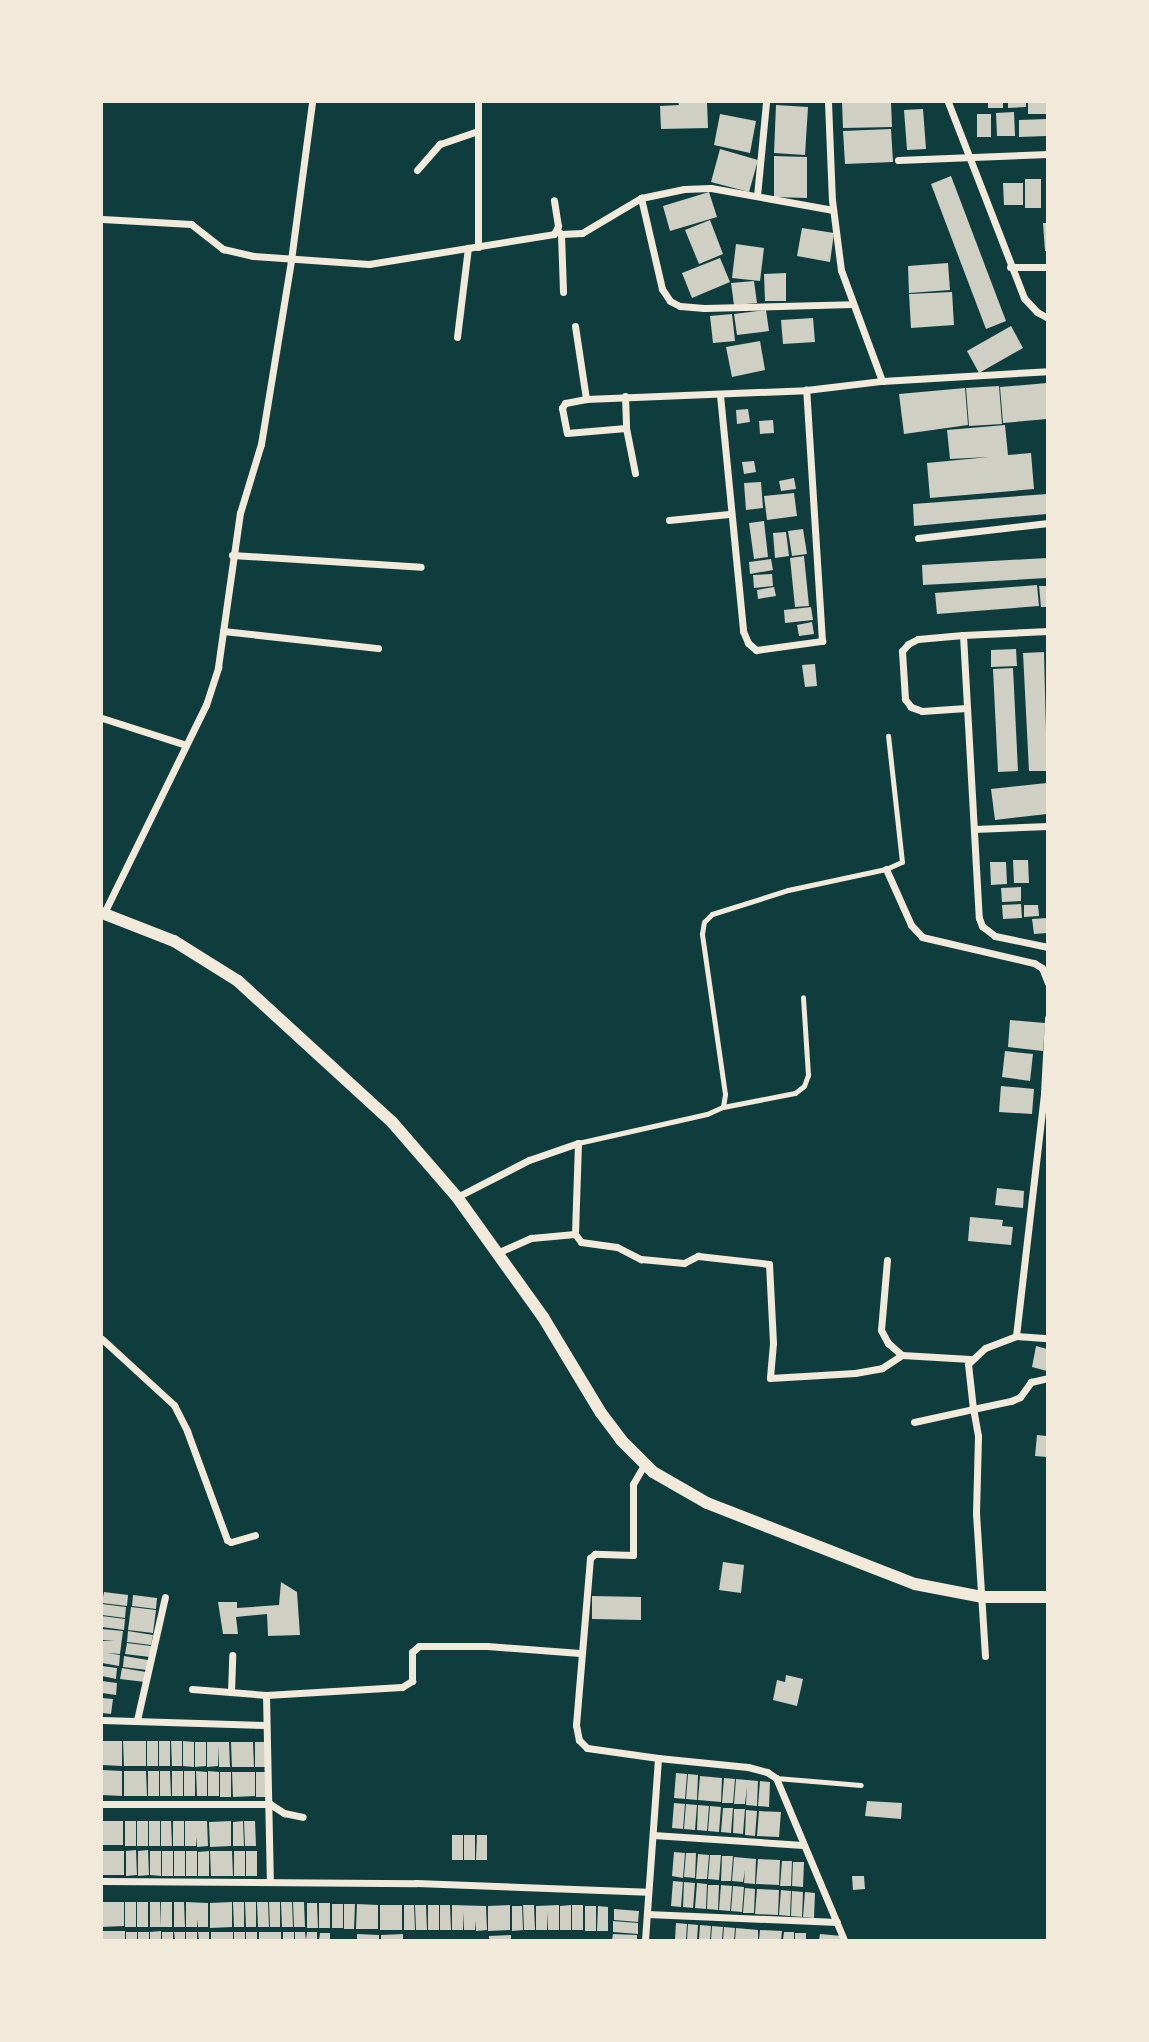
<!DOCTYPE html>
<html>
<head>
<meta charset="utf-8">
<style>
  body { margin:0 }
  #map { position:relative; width:1149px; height:2042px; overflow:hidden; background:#0f3d3e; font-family:Helvetica,sans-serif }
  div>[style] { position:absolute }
  .building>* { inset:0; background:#cfcfc3 }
  .service>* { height:5px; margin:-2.5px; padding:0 2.5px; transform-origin:2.5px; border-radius:2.5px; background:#f1e9da }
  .minor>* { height:7px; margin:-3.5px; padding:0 3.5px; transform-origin:3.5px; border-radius:3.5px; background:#f1e9da }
  .tertiary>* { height:12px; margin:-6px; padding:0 6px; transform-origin:6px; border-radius:6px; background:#f1e9da }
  span { translate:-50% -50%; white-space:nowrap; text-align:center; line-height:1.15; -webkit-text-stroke:5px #f1e9da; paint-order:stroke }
  .frame { position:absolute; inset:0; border:103px solid #f1e9da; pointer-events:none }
</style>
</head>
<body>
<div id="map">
  <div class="building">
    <i style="clip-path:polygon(678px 102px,707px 102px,708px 128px,661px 129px,660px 106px,679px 105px)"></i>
    <i style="clip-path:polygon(842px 102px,891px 102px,892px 127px,843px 128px)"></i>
    <i style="clip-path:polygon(988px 102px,1003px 102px,1003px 108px,988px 108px)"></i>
    <i style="clip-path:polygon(1008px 102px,1026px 102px,1026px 107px,1008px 108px)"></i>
    <i style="clip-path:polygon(1028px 102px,1047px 102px,1047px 114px,1028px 114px)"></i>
    <i style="clip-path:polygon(776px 105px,808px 107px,805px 155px,774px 153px)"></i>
    <i style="clip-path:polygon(923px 109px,926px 149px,907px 150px,904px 110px)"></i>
    <i style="clip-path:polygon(1014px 112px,1015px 136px,997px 136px,996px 113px)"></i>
    <i style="clip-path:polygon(720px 114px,756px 121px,750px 153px,714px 145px)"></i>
    <i style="clip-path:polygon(977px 114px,991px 114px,991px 137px,977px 137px)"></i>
    <i style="clip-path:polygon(1047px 119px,1047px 136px,1019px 137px,1019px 120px)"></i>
    <i style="clip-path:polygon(891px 129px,893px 162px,845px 164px,843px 131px)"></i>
    <i style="clip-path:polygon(720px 149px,758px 160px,749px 192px,711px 182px)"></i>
    <i style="clip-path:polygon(774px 156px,807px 157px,807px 198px,774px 197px)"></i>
    <i style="clip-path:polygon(951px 176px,1006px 321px,986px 329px,931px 184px)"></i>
    <i style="clip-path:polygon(1025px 179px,1041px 179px,1041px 208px,1025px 208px)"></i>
    <i style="clip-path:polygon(1003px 183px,1023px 183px,1023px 205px,1004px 205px)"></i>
    <i style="clip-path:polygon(709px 192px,717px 217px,670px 231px,663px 206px)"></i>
    <i style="clip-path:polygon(710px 220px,723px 254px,699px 264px,685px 230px)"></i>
    <i style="clip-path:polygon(1043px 223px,1047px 223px,1047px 251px,1045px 251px)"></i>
    <i style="clip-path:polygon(802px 228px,834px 233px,830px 262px,797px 256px)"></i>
    <i style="clip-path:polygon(736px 244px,764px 248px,760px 281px,732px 278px)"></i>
    <i style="clip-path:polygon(720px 258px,730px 282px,692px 298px,682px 273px)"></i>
    <i style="clip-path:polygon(948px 263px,950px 290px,909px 293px,908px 266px)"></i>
    <i style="clip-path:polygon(786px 273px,786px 301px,765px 301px,764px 274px)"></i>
    <i style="clip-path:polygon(754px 281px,757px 303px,734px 305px,731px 283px)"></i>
    <i style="clip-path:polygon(952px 292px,954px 325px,911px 328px,909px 294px)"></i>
    <i style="clip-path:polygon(766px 310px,769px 331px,737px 335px,734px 314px)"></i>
    <i style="clip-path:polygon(732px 314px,735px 341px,713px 343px,710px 316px)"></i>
    <i style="clip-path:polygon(813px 318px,815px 342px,783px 344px,781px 320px)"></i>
    <i style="clip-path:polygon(1011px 326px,1023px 348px,979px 373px,967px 351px)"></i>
    <i style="clip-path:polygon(760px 341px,765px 370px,732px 377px,726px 347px)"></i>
    <i style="clip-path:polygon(1047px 383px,1047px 419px,1003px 423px,1000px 387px)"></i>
    <i style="clip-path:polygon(999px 386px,1002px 424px,969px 426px,966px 388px)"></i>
    <i style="clip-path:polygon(965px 388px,968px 425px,904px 434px,899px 394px)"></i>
    <i style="clip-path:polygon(748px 409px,750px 422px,737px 424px,736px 410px)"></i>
    <i style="clip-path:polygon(773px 420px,774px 433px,760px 434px,759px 421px)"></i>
    <i style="clip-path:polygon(1005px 425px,1008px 455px,1031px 453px,1034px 489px,930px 498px,927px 463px,989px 457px,950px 459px,947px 430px)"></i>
    <i style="clip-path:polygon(754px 461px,756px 472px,744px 474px,742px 462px)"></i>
    <i style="clip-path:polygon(794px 478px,796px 489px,781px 491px,779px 481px)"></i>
    <i style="clip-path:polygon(761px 482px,763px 508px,746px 510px,744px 483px)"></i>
    <i style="clip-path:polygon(794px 493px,797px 516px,767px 520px,764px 496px)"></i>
    <i style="clip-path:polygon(1047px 494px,1047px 514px,914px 526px,913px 504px)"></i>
    <i style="clip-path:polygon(764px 521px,768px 557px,754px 559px,749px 523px)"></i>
    <i style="clip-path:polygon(803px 529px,807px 554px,792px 556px,788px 531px)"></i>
    <i style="clip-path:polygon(786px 532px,789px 556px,775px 558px,773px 533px)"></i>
    <i style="clip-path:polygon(804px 556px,809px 606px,795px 607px,790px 558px)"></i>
    <i style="clip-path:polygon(1047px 558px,1047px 578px,923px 585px,922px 565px)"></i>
    <i style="clip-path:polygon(771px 559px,773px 570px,750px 574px,749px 562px)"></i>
    <i style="clip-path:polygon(772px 574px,773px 586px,754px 588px,753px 575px)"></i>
    <i style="clip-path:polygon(1037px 585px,1039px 606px,937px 614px,935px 593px)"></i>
    <i style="clip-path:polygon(1039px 586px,1047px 586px,1047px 607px,1041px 607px)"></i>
    <i style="clip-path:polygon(774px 587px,776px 596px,758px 599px,757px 590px)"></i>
    <i style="clip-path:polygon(811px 607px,813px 620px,785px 623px,784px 610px)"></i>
    <i style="clip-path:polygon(812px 622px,814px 634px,799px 636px,797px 625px)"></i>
    <i style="clip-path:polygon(1016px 649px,1017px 666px,991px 667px,991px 650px)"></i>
    <i style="clip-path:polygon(1044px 652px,1047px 771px,1029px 771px,1023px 653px)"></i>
    <i style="clip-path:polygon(815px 664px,817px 686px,805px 687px,802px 665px)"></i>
    <i style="clip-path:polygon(1013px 668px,1018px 771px,998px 772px,993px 669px)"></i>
    <i style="clip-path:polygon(1047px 783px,1047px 814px,995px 820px,991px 789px)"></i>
    <i style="clip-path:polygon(1013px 860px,1028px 860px,1029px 883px,1014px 883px)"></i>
    <i style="clip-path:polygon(990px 862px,1006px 862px,1007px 884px,991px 885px)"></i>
    <i style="clip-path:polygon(1021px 887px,1021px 901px,1002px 902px,1001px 888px)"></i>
    <i style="clip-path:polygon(1021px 904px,1022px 918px,1003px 919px,1002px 905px)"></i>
    <i style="clip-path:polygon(1024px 905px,1038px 905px,1039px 916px,1024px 917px)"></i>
    <i style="clip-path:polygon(1047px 918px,1047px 933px,1034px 934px,1032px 919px)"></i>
    <i style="clip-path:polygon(1010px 1020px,1045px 1023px,1043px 1051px,1008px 1047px)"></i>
    <i style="clip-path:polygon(1005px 1051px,1033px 1054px,1030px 1081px,1002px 1077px)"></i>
    <i style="clip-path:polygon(1001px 1086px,1034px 1089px,1032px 1114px,999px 1112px)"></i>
    <i style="clip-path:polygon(997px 1188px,1024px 1191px,1023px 1208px,995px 1205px)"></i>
    <i style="clip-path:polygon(970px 1217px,1003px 1220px,1002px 1226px,1013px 1227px,1011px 1245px,968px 1241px)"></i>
    <i style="clip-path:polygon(1036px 1346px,1047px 1349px,1047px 1371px,1032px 1367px)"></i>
    <i style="clip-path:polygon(1037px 1435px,1047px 1436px,1047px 1457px,1035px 1456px)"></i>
    <i style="clip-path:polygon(723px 1562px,744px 1565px,741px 1593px,719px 1590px)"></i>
    <i style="clip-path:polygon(281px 1582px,297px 1592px,300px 1635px,268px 1636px,267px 1614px,236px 1617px,238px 1634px,223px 1634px,218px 1602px,237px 1602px,237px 1608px,279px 1605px)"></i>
    <i style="clip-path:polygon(104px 1592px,128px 1595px,127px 1606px,102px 1603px)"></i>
    <i style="clip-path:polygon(133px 1595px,157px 1598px,156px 1609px,132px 1606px)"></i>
    <i style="clip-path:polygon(592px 1596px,641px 1597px,641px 1620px,592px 1619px)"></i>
    <i style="clip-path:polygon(102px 1604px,126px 1607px,125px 1618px,102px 1615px)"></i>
    <i style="clip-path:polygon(131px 1607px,156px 1610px,153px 1633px,128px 1630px)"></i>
    <i style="clip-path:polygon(102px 1616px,125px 1619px,124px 1630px,102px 1627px)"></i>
    <i style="clip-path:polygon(102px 1629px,123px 1631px,120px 1654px,107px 1653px,120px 1655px,119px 1666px,102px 1663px,102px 1641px,114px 1641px,102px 1640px)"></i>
    <i style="clip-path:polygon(128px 1631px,153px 1635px,151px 1645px,127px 1642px)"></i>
    <i style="clip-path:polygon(127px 1643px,151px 1646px,150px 1657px,125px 1654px)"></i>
    <i style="clip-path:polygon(124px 1656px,148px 1660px,147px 1670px,123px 1667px)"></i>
    <i style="clip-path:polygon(102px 1666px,117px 1668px,116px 1679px,102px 1676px)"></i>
    <i style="clip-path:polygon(122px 1668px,146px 1672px,145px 1682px,120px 1679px)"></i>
    <i style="clip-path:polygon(786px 1675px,803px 1679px,797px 1706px,773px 1700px,777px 1680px,785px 1682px)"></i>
    <i style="clip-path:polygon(102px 1681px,117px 1683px,116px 1695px,102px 1693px)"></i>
    <i style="clip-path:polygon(102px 1698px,113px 1699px,111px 1714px,102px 1713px)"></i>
    <i style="clip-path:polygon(102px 1741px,122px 1741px,122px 1766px,102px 1765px)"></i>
    <i style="clip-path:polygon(123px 1741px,146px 1741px,146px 1766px,124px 1766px)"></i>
    <i style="clip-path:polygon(147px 1741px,158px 1741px,158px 1766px,147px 1766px)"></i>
    <i style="clip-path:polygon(159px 1741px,170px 1741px,170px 1766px,159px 1766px)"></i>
    <i style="clip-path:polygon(171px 1741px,182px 1741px,182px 1766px,172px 1766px)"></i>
    <i style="clip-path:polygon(183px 1741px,194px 1742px,194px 1767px,183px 1766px)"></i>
    <i style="clip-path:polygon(195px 1742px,206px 1742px,206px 1766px,195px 1767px)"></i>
    <i style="clip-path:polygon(207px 1742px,229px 1742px,230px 1767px,219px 1767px,219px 1746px,218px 1766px,207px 1767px)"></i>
    <i style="clip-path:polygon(231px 1742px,253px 1742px,254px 1767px,232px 1767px)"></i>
    <i style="clip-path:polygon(255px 1742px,265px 1742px,266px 1767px,255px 1767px)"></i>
    <i style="clip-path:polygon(102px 1770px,122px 1771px,122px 1796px,102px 1795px)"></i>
    <i style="clip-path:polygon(124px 1771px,146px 1771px,147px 1796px,124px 1796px)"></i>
    <i style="clip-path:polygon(148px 1771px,159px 1771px,159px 1796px,148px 1796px)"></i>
    <i style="clip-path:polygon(160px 1771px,170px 1771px,171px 1796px,160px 1796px)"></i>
    <i style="clip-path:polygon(172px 1771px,183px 1771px,183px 1796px,172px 1796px)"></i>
    <i style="clip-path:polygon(184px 1771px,195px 1771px,195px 1796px,184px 1796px)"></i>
    <i style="clip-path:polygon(196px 1771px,207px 1772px,207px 1796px,197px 1796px)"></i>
    <i style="clip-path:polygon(208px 1771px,219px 1772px,219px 1796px,208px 1796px)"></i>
    <i style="clip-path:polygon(220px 1772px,231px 1772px,231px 1797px,220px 1797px)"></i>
    <i style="clip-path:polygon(232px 1772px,255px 1772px,255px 1796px,233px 1797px)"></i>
    <i style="clip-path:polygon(256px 1772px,267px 1772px,267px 1797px,256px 1797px)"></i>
    <i style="clip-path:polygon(676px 1773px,687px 1774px,685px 1799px,674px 1798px)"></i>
    <i style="clip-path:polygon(688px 1774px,698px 1775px,697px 1800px,686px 1799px)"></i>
    <i style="clip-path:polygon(700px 1776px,722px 1778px,721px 1802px,698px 1800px)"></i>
    <i style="clip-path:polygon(724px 1778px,735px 1779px,733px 1803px,722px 1803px)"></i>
    <i style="clip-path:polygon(736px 1779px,758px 1781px,757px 1806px,746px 1805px,747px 1787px,745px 1804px,734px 1804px)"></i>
    <i style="clip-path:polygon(760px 1781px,770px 1782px,769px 1807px,758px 1806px)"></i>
    <i style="clip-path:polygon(867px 1801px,902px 1803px,901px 1819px,865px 1816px)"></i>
    <i style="clip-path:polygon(674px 1803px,685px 1804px,683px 1829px,672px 1828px)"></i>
    <i style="clip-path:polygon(686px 1804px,697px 1805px,695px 1830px,684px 1829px)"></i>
    <i style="clip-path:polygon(698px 1805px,709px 1806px,707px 1831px,697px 1830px)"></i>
    <i style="clip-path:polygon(710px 1806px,721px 1807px,719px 1832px,708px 1831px)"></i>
    <i style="clip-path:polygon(723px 1808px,733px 1808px,731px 1833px,721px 1832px)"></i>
    <i style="clip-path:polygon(734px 1809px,745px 1809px,743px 1834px,733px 1833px)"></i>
    <i style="clip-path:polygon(746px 1810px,757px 1811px,755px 1836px,745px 1835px)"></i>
    <i style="clip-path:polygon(759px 1811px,781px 1812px,779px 1837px,757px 1836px)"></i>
    <i style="clip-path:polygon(102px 1821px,123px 1821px,123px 1845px,102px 1845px)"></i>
    <i style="clip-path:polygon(125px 1821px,136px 1821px,136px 1846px,125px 1846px)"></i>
    <i style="clip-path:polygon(137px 1821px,148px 1821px,148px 1846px,137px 1846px)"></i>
    <i style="clip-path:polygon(149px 1821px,160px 1821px,160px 1846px,149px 1846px)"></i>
    <i style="clip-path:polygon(161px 1821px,171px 1821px,172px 1846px,161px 1846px)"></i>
    <i style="clip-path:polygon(173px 1821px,184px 1821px,184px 1846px,173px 1846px)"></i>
    <i style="clip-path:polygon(185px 1821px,207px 1821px,208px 1846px,197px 1847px,197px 1837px,196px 1846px,185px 1846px)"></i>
    <i style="clip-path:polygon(231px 1821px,231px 1846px,210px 1847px,209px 1822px)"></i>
    <i style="clip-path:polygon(243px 1821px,244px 1846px,233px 1846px,233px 1822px)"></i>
    <i style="clip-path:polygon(244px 1821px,255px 1821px,256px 1846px,245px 1846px)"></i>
    <i style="clip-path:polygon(452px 1835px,463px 1835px,463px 1860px,452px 1860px)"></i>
    <i style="clip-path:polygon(464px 1835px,475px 1835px,475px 1860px,464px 1860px)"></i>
    <i style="clip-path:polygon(477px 1835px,487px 1835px,487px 1860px,476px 1860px)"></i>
    <i style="clip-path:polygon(136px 1850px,137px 1875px,126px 1876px,126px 1851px)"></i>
    <i style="clip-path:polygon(148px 1850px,149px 1875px,138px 1876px,138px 1851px)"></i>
    <i style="clip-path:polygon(102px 1851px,124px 1851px,124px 1875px,102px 1875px)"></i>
    <i style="clip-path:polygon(150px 1851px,161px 1851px,161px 1876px,150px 1875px)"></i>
    <i style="clip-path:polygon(162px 1851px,173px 1851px,173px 1876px,162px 1876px)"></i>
    <i style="clip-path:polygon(174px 1851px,185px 1851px,185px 1876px,174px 1876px)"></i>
    <i style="clip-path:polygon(186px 1851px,197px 1851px,197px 1876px,186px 1876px)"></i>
    <i style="clip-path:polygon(209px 1851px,209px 1876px,198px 1876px,198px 1852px)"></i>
    <i style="clip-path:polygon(210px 1851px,232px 1851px,233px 1876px,211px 1876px)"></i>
    <i style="clip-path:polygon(234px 1851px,245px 1851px,245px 1876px,234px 1876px)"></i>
    <i style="clip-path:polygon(246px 1851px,257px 1851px,257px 1876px,246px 1876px)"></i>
    <i style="clip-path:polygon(674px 1852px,685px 1853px,683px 1878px,672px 1876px)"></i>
    <i style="clip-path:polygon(686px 1853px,696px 1853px,695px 1878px,684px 1877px)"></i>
    <i style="clip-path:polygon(698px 1854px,709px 1855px,707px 1879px,696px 1879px)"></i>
    <i style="clip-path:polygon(710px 1855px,721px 1855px,719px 1880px,708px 1879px)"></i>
    <i style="clip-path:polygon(722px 1856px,733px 1856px,731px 1881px,721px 1881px)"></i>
    <i style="clip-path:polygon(734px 1857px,756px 1859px,755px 1884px,744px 1883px,745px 1870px,743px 1882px,732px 1881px)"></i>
    <i style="clip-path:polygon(758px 1859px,780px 1860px,779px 1885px,756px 1884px)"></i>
    <i style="clip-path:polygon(782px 1861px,792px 1861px,791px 1886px,780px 1886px)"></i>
    <i style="clip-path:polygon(793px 1862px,804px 1862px,803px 1887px,792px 1886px)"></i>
    <i style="clip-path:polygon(852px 1876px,864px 1876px,865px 1889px,853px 1890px)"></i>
    <i style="clip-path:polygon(673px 1881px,683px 1882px,681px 1907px,671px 1906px)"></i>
    <i style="clip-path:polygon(684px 1882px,695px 1883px,693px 1908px,683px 1907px)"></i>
    <i style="clip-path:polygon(697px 1883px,707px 1884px,706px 1909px,695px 1908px)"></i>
    <i style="clip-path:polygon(708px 1885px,719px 1885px,718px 1910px,707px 1909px)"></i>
    <i style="clip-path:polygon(721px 1885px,732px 1886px,730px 1911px,719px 1910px)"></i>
    <i style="clip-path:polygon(733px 1886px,744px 1887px,742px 1912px,731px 1911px)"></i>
    <i style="clip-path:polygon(745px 1888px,755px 1889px,754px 1913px,743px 1913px)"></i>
    <i style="clip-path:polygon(757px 1889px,779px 1890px,778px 1915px,755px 1914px)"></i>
    <i style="clip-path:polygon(781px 1890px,791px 1891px,790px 1916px,779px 1915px)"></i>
    <i style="clip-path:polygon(792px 1891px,803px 1892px,802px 1917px,791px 1916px)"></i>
    <i style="clip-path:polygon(805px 1892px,815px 1893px,814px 1918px,803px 1917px)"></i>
    <i style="clip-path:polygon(102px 1902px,124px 1902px,124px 1926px,102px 1927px)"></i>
    <i style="clip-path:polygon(125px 1902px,136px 1902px,136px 1927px,125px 1927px)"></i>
    <i style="clip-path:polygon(137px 1902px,148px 1902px,148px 1927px,137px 1927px)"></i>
    <i style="clip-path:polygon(150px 1902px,160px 1902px,161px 1927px,150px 1927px)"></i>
    <i style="clip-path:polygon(161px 1902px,172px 1902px,172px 1927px,161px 1927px)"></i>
    <i style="clip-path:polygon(174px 1902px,184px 1902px,185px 1927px,174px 1927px)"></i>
    <i style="clip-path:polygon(186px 1902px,208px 1903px,208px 1927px,198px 1927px,197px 1919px,197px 1927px,186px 1927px)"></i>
    <i style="clip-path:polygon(232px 1902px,232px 1927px,210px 1928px,210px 1903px)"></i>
    <i style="clip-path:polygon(233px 1902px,244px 1902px,244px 1927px,234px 1927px)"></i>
    <i style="clip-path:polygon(245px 1902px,256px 1902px,256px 1927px,246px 1927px)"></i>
    <i style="clip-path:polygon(257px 1902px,268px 1902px,269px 1927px,258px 1927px)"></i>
    <i style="clip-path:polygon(269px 1902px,280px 1902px,280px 1927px,270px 1927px)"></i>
    <i style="clip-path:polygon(281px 1902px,292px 1902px,293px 1927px,282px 1927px)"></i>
    <i style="clip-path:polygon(293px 1902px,304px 1902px,305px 1927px,294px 1927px)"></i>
    <i style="clip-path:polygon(307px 1903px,317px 1903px,318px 1928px,307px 1928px)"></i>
    <i style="clip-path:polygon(319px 1903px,330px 1903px,330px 1928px,319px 1928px)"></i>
    <i style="clip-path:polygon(332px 1904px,343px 1904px,343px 1928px,332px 1928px)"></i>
    <i style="clip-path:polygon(344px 1904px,355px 1904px,354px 1929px,344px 1929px)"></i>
    <i style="clip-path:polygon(357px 1904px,378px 1905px,378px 1929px,356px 1929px)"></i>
    <i style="clip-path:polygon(380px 1905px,402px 1905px,402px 1930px,380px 1930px)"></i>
    <i style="clip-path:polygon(404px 1905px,414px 1905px,415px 1930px,404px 1930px)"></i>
    <i style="clip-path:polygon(415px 1905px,426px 1905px,427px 1930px,416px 1930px)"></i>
    <i style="clip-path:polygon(428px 1905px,439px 1905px,439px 1930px,428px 1930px)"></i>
    <i style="clip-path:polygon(440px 1905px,450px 1905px,451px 1930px,440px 1930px)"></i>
    <i style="clip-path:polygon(452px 1905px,486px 1906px,487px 1930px,476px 1931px,476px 1921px,475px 1930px,464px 1930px,464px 1912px,463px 1930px,452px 1930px)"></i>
    <i style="clip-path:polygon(510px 1905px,510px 1930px,488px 1931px,488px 1906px)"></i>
    <i style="clip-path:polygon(523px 1905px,534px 1905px,535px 1930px,524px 1930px)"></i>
    <i style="clip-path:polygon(559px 1905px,559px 1930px,548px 1930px,548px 1912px,547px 1930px,536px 1930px,536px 1906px)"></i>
    <i style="clip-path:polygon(571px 1905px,571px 1930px,560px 1930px,560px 1906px)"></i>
    <i style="clip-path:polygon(572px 1905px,583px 1905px,583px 1930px,572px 1930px)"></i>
    <i style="clip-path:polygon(512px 1906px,522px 1906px,523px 1930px,512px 1931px)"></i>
    <i style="clip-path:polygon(585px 1906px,596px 1906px,596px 1931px,585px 1931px)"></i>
    <i style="clip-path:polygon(598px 1906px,608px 1907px,608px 1931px,597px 1931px)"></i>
    <i style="clip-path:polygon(614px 1909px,639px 1911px,638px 1922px,614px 1920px)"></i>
    <i style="clip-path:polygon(613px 1921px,638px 1923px,638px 1934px,613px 1932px)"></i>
    <i style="clip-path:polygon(676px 1923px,687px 1924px,686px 1940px,675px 1940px)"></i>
    <i style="clip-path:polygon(688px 1924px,698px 1925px,697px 1940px,687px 1940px)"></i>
    <i style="clip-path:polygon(700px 1925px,711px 1926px,710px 1940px,699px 1940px)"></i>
    <i style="clip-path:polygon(712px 1926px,723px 1927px,722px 1940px,711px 1940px)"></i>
    <i style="clip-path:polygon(724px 1927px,735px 1928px,734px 1940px,723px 1940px)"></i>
    <i style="clip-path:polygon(736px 1928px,758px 1930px,758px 1940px,735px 1940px)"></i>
    <i style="clip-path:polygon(760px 1930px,782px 1931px,781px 1940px,759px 1940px)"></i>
    <i style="clip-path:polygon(103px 1931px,125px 1931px,125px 1940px,103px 1940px)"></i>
    <i style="clip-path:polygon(161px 1931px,161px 1940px,150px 1940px,150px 1932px)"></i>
    <i style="clip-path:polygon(126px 1932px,137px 1932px,137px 1940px,126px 1940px)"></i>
    <i style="clip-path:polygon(138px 1932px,149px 1932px,149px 1940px,138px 1940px)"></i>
    <i style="clip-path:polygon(162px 1932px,173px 1932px,173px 1940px,162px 1940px)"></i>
    <i style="clip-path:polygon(174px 1932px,185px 1932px,185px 1940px,175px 1940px)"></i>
    <i style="clip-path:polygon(186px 1932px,197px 1932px,197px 1940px,186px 1940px)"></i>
    <i style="clip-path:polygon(198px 1932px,209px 1932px,209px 1940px,199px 1940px)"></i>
    <i style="clip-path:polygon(211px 1932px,233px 1932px,233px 1940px,211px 1940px)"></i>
    <i style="clip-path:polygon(234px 1932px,245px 1932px,245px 1940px,234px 1940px)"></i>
    <i style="clip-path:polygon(246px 1932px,257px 1932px,257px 1940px,246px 1940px)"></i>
    <i style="clip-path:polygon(259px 1932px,281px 1932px,281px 1940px,259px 1940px)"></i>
    <i style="clip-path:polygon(283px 1932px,294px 1932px,294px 1940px,283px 1940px)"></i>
    <i style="clip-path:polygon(295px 1932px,305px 1932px,306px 1940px,295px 1940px)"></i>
    <i style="clip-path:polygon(307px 1932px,317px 1932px,317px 1940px,306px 1940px)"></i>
    <i style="clip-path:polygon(784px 1932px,794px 1932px,794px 1940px,783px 1940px)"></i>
    <i style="clip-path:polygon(320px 1933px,330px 1933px,330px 1940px,319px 1940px)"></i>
    <i style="clip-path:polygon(795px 1933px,806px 1933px,806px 1940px,795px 1940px)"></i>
    <i style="clip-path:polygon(357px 1934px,379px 1935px,379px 1940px,357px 1940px)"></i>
    <i style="clip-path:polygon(403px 1934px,403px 1940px,381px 1940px,381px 1935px)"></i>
    <i style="clip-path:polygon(613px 1934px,637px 1935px,637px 1940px,612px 1940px)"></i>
    <i style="clip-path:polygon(820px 1934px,842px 1936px,841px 1940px,819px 1940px)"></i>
    <i style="clip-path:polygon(511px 1935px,511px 1940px,489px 1940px,489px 1936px)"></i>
  </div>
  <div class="service">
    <i style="left:723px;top:1107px;width:73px;rotate:-11deg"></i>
    <i style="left:795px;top:1093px;width:11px;rotate:-38deg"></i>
    <i style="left:804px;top:1086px;width:12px;rotate:-70deg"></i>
    <i style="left:808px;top:1075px;width:78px;rotate:-93.7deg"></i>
    <i style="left:578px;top:1143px;width:132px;rotate:-12.7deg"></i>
    <i style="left:707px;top:1114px;width:17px;rotate:-24deg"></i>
    <i style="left:723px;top:1107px;width:13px;rotate:-81deg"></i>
    <i style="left:725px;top:1094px;width:162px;rotate:-98.2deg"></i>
    <i style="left:702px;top:934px;width:12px;rotate:-81deg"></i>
    <i style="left:704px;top:922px;width:11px;rotate:-45deg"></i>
    <i style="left:712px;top:914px;width:80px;rotate:-17.5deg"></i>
    <i style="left:788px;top:890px;width:100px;rotate:-12.1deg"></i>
    <i style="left:886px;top:869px;width:17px;rotate:-24deg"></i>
    <i style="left:902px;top:862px;width:127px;rotate:-96.3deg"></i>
    <i style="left:776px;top:1778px;width:85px;rotate:4.7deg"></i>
  </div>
  <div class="minor">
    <i style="left:478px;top:102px;width:145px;rotate:90deg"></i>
    <i style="left:828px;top:102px;width:98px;rotate:87.7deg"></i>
    <i style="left:832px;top:200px;width:71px;rotate:82.7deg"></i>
    <i style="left:841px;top:270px;width:118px;rotate:69.7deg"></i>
    <i style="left:948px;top:102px;width:210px;rotate:68.8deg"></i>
    <i style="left:1024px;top:298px;width:19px;rotate:47deg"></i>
    <i style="left:1037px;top:312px;width:13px;rotate:29deg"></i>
    <i style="left:898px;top:160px;width:150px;rotate:-2.3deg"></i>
    <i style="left:417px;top:170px;width:35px;rotate:-49deg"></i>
    <i style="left:440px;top:144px;width:40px;rotate:-18.9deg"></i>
    <i style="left:757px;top:196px;width:94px;rotate:-84.5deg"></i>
    <i style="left:641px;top:198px;width:93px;rotate:77deg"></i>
    <i style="left:662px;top:289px;width:14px;rotate:56deg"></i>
    <i style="left:670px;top:301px;width:11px;rotate:27deg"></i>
    <i style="left:680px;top:306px;width:24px;rotate:5deg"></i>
    <i style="left:704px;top:308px;width:148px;rotate:-1.5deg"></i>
    <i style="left:102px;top:219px;width:89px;rotate:3.2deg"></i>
    <i style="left:191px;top:224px;width:41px;rotate:38deg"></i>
    <i style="left:223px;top:249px;width:31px;rotate:13deg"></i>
    <i style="left:253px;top:256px;width:116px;rotate:3.9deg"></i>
    <i style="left:369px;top:264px;width:187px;rotate:-9.2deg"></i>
    <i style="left:554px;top:234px;width:9px;rotate:-63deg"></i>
    <i style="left:558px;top:226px;width:26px;rotate:-99deg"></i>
    <i style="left:558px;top:231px;width:4px;rotate:45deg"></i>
    <i style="left:561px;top:234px;width:21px;rotate:-3deg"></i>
    <i style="left:582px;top:233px;width:69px;rotate:-30.7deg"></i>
    <i style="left:641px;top:198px;width:44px;rotate:-11.8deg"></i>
    <i style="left:684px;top:189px;width:27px;rotate:-2deg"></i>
    <i style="left:711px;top:188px;width:124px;rotate:10.2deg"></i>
    <i style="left:561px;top:234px;width:58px;rotate:88deg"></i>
    <i style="left:1010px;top:267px;width:38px"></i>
    <i style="left:575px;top:326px;width:74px;rotate:81.4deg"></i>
    <i style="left:586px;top:399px;width:220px;rotate:-2.3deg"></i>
    <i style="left:806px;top:390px;width:77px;rotate:-6.8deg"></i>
    <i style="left:882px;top:381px;width:166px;rotate:-3.4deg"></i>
    <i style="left:457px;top:337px;width:90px;rotate:-83deg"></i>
    <i style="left:720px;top:395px;width:237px;rotate:84.4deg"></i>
    <i style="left:743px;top:631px;width:13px;rotate:67deg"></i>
    <i style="left:748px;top:643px;width:11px;rotate:41deg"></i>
    <i style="left:756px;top:650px;width:67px;rotate:-7.8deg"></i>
    <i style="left:822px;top:641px;width:252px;rotate:-93.6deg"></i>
    <i style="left:625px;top:396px;width:32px;rotate:88deg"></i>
    <i style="left:626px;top:428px;width:46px;rotate:78.7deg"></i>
    <i style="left:586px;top:399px;width:21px;rotate:169deg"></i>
    <i style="left:565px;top:403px;width:6px;rotate:121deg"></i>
    <i style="left:562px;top:408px;width:25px;rotate:79deg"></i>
    <i style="left:567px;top:433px;width:59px;rotate:-4.8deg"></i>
    <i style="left:669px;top:520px;width:60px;rotate:-5.7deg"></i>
    <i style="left:918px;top:538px;width:131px;rotate:-6.6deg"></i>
    <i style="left:232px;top:555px;width:189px;rotate:3.6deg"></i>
    <i style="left:223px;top:631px;width:156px;rotate:6.3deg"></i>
    <i style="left:963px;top:635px;width:283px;rotate:86.8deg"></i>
    <i style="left:979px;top:918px;width:9px;rotate:69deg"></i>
    <i style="left:982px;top:926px;width:16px;rotate:38deg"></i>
    <i style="left:995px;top:936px;width:54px;rotate:11.7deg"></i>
    <i style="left:966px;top:708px;width:44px;rotate:176.1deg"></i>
    <i style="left:922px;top:711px;width:12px;rotate:-160deg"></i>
    <i style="left:911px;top:707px;width:10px;rotate:-127deg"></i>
    <i style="left:905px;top:699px;width:48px;rotate:-93.6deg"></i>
    <i style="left:902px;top:651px;width:9px;rotate:-49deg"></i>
    <i style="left:908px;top:644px;width:11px;rotate:-27deg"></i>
    <i style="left:918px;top:639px;width:45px;rotate:-5.1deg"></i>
    <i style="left:963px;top:635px;width:85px;rotate:-2.7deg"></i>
    <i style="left:102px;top:718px;width:88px;rotate:17.8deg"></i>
    <i style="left:974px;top:829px;width:74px;rotate:-2.3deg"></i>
    <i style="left:886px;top:869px;width:61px;rotate:65.9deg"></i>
    <i style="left:911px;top:925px;width:16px;rotate:47deg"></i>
    <i style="left:922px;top:937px;width:115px;rotate:13.1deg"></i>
    <i style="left:1034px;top:963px;width:9px;rotate:32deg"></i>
    <i style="left:1042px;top:968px;width:16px;rotate:68deg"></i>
    <i style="left:104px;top:913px;width:232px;rotate:-63.9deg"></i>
    <i style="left:206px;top:705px;width:40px;rotate:-72deg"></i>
    <i style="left:218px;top:667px;width:156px;rotate:-81.9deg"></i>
    <i style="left:240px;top:513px;width:72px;rotate:-73.1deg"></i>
    <i style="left:261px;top:444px;width:186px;rotate:-80.7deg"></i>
    <i style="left:291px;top:260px;width:159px;rotate:-82.4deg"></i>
    <i style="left:457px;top:1197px;width:81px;rotate:-27.2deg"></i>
    <i style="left:529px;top:1160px;width:52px;rotate:-19.1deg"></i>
    <i style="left:578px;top:1143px;width:91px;rotate:91.9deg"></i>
    <i style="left:575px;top:1234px;width:10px;rotate:53deg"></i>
    <i style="left:581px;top:1242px;width:36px;rotate:8deg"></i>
    <i style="left:617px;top:1247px;width:27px;rotate:27deg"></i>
    <i style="left:641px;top:1259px;width:43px;rotate:5.3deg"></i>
    <i style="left:684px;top:1263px;width:16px;rotate:-27deg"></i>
    <i style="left:698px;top:1256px;width:71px;rotate:6.4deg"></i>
    <i style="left:769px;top:1264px;width:79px;rotate:87.1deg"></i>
    <i style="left:773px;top:1343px;width:35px;rotate:95deg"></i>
    <i style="left:770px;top:1378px;width:85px;rotate:-3.4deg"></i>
    <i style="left:855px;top:1373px;width:27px;rotate:-10deg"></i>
    <i style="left:882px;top:1368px;width:24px;rotate:-33deg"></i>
    <i style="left:902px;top:1355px;width:68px;rotate:3.4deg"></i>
    <i style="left:497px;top:1253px;width:37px;rotate:-24deg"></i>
    <i style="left:531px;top:1238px;width:44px;rotate:-5.2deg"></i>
    <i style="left:887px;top:1260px;width:70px;rotate:94.9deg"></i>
    <i style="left:881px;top:1330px;width:15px;rotate:62deg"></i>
    <i style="left:888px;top:1343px;width:18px;rotate:41deg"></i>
    <i style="left:1016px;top:1336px;width:245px;rotate:-83.4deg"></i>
    <i style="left:1044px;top:1093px;width:75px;rotate:-86.9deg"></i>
    <i style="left:102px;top:1339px;width:98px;rotate:42.5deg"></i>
    <i style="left:174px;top:1405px;width:29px;rotate:63deg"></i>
    <i style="left:187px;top:1431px;width:116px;rotate:69.8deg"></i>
    <i style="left:227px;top:1540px;width:4px;rotate:27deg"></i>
    <i style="left:231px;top:1542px;width:25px;rotate:-16deg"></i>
    <i style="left:914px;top:1422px;width:60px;rotate:-12.4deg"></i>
    <i style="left:973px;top:1409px;width:45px;rotate:-96.3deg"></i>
    <i style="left:968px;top:1364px;width:23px;rotate:-43deg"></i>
    <i style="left:985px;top:1348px;width:33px;rotate:-21deg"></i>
    <i style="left:1016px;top:1336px;width:32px;rotate:4deg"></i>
    <i style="left:644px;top:1465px;width:22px;rotate:120deg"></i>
    <i style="left:633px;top:1484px;width:71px;rotate:90deg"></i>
    <i style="left:633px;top:1555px;width:38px;rotate:-178deg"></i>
    <i style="left:595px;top:1554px;width:6px;rotate:141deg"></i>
    <i style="left:590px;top:1558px;width:168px;rotate:94.8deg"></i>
    <i style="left:576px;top:1725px;width:15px;rotate:79deg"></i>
    <i style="left:579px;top:1740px;width:11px;rotate:45deg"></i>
    <i style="left:587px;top:1748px;width:72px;rotate:8deg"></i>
    <i style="left:985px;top:1656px;width:143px;rotate:-93.6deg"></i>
    <i style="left:976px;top:1513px;width:77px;rotate:-88.5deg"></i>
    <i style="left:978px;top:1436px;width:27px;rotate:-100deg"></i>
    <i style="left:973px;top:1409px;width:39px;rotate:-12deg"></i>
    <i style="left:1011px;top:1401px;width:10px;rotate:-24deg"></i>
    <i style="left:1020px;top:1397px;width:19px;rotate:-54deg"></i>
    <i style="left:1031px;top:1382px;width:17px;rotate:-13deg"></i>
    <i style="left:192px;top:1689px;width:74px;rotate:4.6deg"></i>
    <i style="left:266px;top:1695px;width:136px;rotate:-3.4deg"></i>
    <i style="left:402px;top:1687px;width:12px;rotate:-31deg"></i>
    <i style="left:412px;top:1681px;width:29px;rotate:-90deg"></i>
    <i style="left:412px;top:1652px;width:9px;rotate:-41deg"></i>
    <i style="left:419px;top:1646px;width:68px"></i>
    <i style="left:487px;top:1646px;width:93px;rotate:4.3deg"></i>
    <i style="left:231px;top:1692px;width:37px;rotate:-88deg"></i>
    <i style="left:266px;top:1695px;width:187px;rotate:88.8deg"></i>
    <i style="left:102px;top:1720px;width:163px;rotate:1.8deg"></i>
    <i style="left:137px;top:1720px;width:126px;rotate:-77.2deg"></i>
    <i style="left:102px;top:1804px;width:168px"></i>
    <i style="left:270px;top:1804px;width:17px;rotate:33deg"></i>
    <i style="left:284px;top:1813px;width:19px;rotate:12deg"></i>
    <i style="left:653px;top:1835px;width:150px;rotate:3.8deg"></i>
    <i style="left:102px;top:1881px;width:314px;rotate:0.4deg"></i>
    <i style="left:416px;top:1883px;width:231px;rotate:2.2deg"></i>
    <i style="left:647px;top:1914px;width:190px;rotate:2.4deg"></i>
    <i style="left:645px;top:1940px;width:182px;rotate:-85.9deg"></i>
    <i style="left:658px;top:1758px;width:90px;rotate:5.7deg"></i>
    <i style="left:748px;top:1767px;width:20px;rotate:15deg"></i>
    <i style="left:767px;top:1772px;width:11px;rotate:34deg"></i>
    <i style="left:776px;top:1778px;width:176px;rotate:67.2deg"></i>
  </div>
  <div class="tertiary">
    <i style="left:102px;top:913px;width:77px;rotate:21.3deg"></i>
    <i style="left:174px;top:941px;width:75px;rotate:32deg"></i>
    <i style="left:238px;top:981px;width:209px;rotate:42.5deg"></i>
    <i style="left:392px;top:1122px;width:99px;rotate:49.1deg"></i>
    <i style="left:457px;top:1197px;width:148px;rotate:54.4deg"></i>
    <i style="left:543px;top:1317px;width:112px;rotate:58.9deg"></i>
    <i style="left:601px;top:1413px;width:34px;rotate:53deg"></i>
    <i style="left:621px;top:1440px;width:45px;rotate:45deg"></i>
    <i style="left:653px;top:1472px;width:62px;rotate:29.9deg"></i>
    <i style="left:707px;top:1503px;width:223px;rotate:21.3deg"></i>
    <i style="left:915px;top:1584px;width:68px;rotate:11deg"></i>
    <i style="left:982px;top:1597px;width:66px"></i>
  </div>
  <div class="frame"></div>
</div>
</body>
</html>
